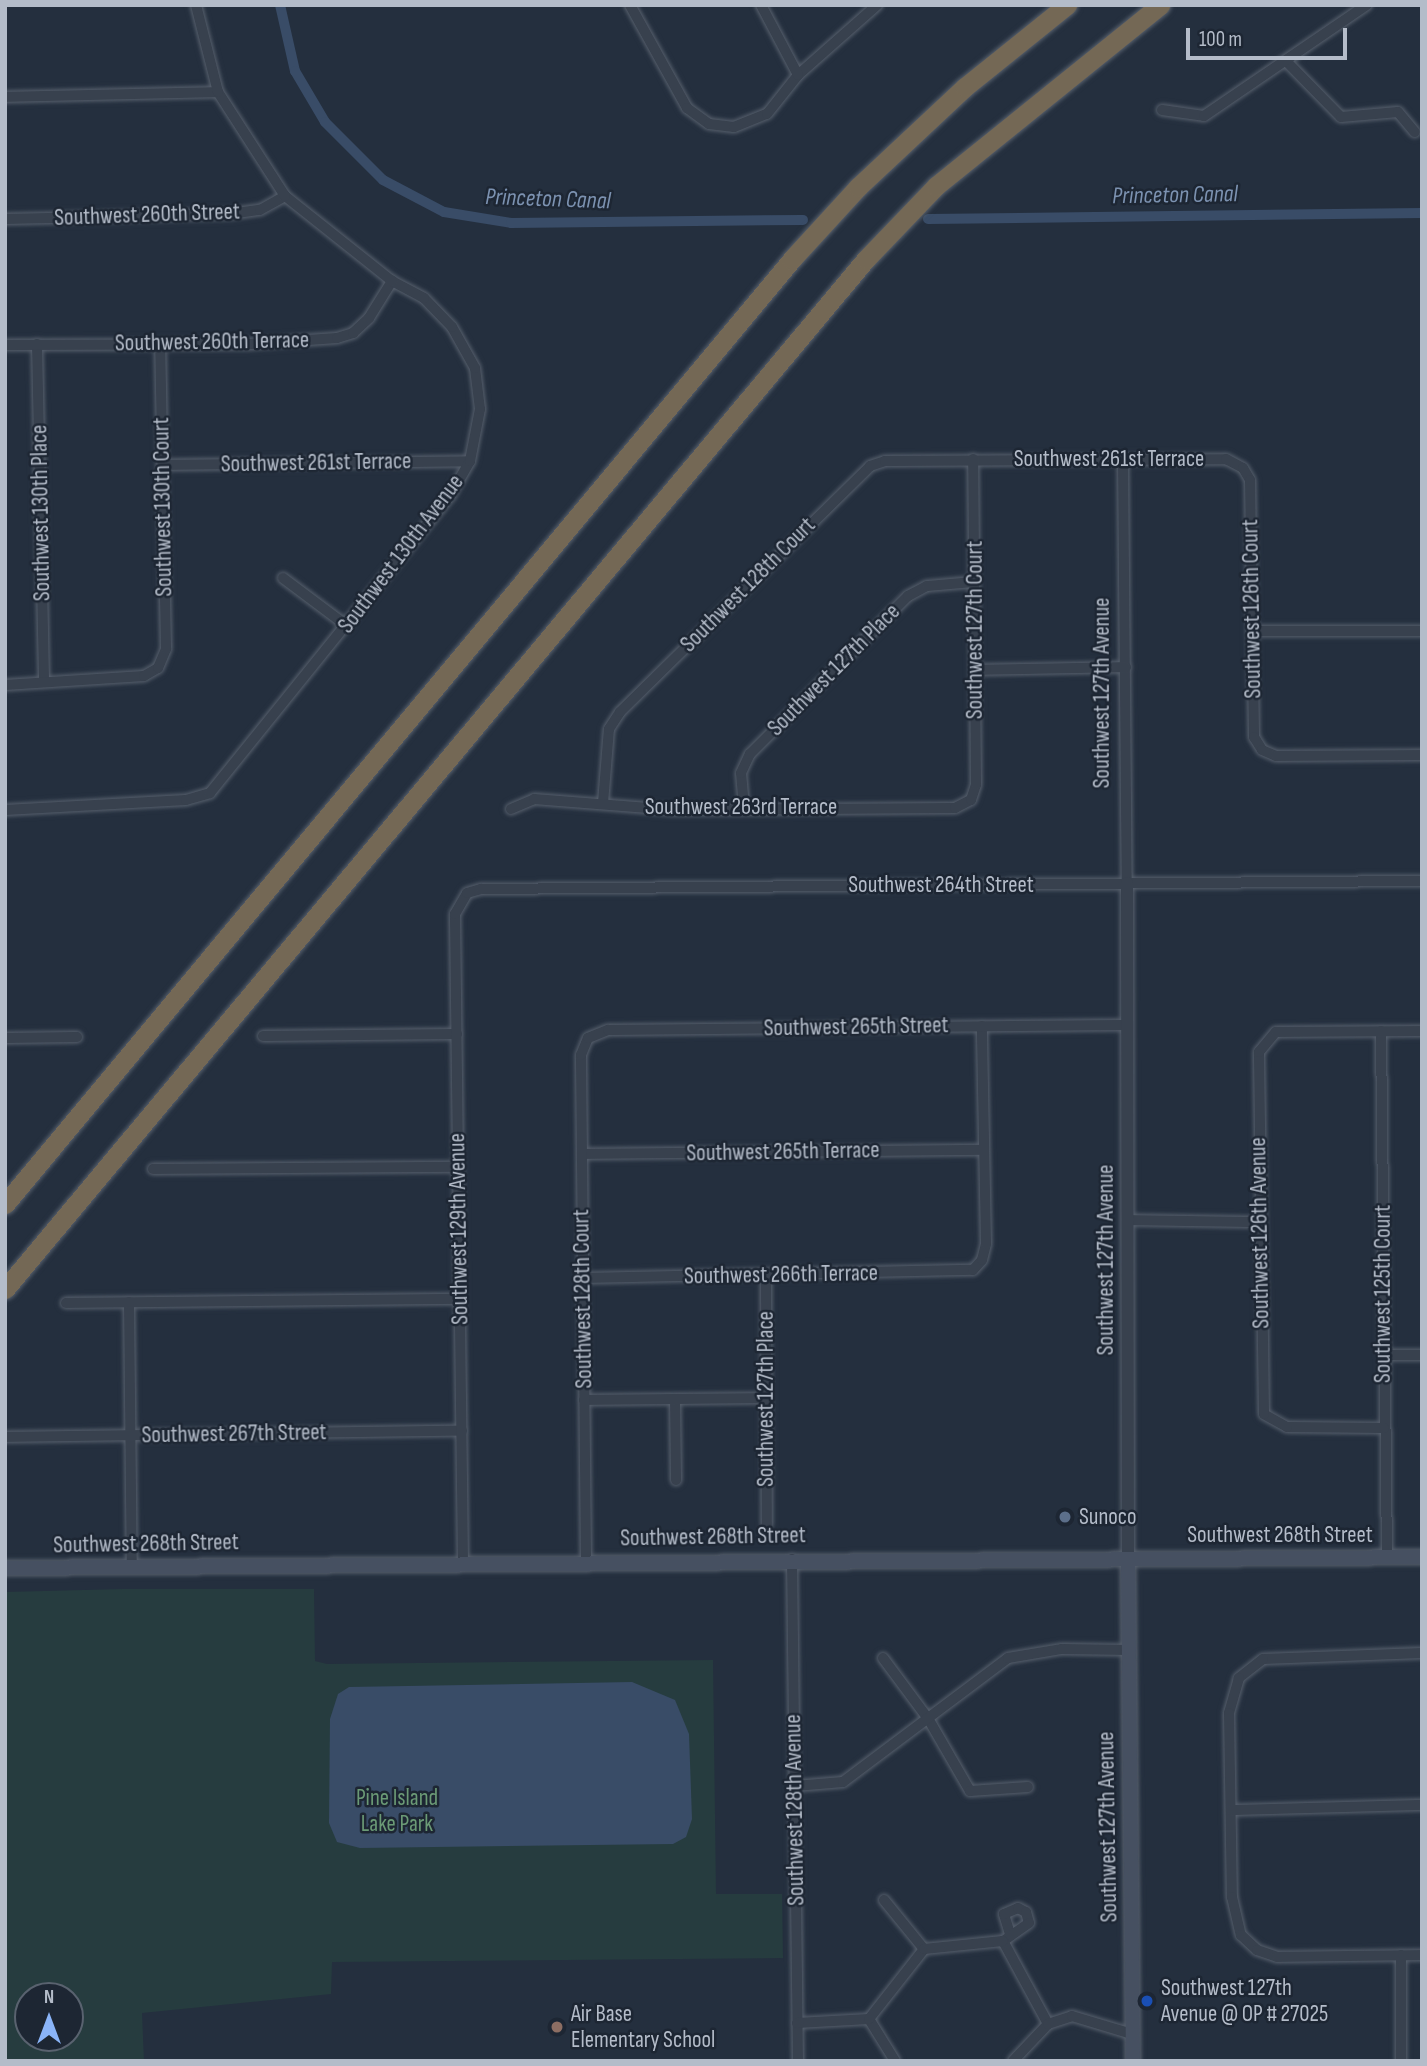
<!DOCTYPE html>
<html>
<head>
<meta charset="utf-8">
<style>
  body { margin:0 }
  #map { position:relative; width:1427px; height:2066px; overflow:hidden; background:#242f3e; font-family:"Sofia Sans Condensed",sans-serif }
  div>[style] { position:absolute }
  .green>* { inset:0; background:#263c3f }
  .water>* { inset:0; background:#394c67 }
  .canal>* { height:10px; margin:-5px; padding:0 5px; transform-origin:5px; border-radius:5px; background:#394c67 }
  .roads { filter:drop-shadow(0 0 2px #565f6c) drop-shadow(0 0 2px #565f6c) }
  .minor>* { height:10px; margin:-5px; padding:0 5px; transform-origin:5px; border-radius:5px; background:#38414e }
  .tertiary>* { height:12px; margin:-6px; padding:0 6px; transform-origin:6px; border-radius:6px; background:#38414e }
  .secondary>* { height:14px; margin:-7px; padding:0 7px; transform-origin:7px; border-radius:7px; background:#465061 }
  .motorway>* { height:19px; margin:-9.5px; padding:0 9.5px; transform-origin:9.5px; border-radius:9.5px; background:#746855 }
  .dots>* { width:19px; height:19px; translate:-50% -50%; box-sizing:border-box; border:4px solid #1d2633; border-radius:50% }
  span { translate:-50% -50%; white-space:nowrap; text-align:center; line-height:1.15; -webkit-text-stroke:5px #1d2633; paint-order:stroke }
  .street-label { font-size:23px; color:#b4bcc9 }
  .poi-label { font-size:23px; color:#b4bcc9 }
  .left { translate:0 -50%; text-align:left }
  .park-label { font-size:23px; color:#6b9a76 }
  .water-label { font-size:24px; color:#7c92b1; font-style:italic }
  .frame { position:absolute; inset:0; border:7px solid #b4bcc9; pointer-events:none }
  .north { position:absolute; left:14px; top:1982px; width:70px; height:70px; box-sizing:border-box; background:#1d2633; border:2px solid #59626f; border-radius:50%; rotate:0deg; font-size:19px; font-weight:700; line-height:28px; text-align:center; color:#b4bcc9 }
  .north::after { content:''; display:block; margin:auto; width:24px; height:32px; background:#8ab4f8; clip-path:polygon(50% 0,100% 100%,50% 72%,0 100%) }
  .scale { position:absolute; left:1186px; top:28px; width:161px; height:32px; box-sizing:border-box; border:4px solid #b4bcc9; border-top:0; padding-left:9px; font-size:21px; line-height:24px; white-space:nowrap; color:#b4bcc9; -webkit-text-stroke:5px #1d2633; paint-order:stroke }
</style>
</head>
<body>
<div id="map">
  <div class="green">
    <i style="clip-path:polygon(evenodd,123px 1589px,314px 1589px,315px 1661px,327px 1664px,713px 1660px,716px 1894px,782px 1894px,783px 1958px,332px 1962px,331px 1994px,142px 2013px,144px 2061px,5px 2061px,5px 1592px,123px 1589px,28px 1996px,70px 1996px,70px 2038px,28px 2038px,28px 1996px)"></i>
  </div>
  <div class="water">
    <i style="clip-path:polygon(632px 1682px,675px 1700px,689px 1734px,692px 1819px,686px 1837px,673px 1844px,360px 1848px,337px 1842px,329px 1823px,330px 1719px,338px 1694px,349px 1687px)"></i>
  </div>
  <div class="canal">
    <i style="left:280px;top:5px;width:68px;rotate:77.2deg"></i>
    <i style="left:295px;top:71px;width:59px;rotate:59.5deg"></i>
    <i style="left:325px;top:122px;width:82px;rotate:45deg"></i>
    <i style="left:383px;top:180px;width:69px;rotate:27.7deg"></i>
    <i style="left:444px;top:212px;width:68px;rotate:9.3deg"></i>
    <i style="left:511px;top:223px;width:292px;rotate:-0.6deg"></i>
    <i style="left:928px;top:219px;width:494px;rotate:-0.7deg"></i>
  </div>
  <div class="roads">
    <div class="minor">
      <i style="left:630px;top:5px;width:118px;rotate:61deg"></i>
      <i style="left:687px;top:108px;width:27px;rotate:36deg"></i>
      <i style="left:709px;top:124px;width:25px;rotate:7deg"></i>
      <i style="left:734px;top:127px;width:35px;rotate:-22deg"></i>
      <i style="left:767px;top:114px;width:50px;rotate:-51.5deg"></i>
      <i style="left:798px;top:75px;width:106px;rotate:-41.5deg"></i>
      <i style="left:761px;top:5px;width:79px;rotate:62.1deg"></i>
      <i style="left:1286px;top:61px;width:78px;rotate:45.5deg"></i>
      <i style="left:1341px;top:117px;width:57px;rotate:-5deg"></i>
      <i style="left:1398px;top:112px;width:26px;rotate:50deg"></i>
      <i style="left:5px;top:97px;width:213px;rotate:-1.3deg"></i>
      <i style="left:1162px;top:110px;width:42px;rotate:8.1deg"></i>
      <i style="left:1204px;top:116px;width:197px;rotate:-34.3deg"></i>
      <i style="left:5px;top:219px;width:225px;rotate:-1.3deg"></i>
      <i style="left:230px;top:214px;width:30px;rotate:-8deg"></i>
      <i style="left:260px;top:210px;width:29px;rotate:-29deg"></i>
      <i style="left:37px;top:344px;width:338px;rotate:88.8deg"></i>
      <i style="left:5px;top:345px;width:245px;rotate:-0.2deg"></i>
      <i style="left:250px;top:344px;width:87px;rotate:-3.9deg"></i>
      <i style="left:337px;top:338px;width:17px;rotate:-17deg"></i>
      <i style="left:353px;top:333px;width:22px;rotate:-43deg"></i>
      <i style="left:369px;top:318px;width:44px;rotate:-58.1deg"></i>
      <i style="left:1123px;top:459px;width:424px;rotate:89.5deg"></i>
      <i style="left:163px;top:465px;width:307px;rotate:-0.7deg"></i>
      <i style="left:283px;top:578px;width:80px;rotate:36.9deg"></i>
      <i style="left:1252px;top:631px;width:170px"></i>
      <i style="left:975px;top:670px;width:151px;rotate:-1.1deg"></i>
      <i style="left:5px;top:685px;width:139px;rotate:-3.7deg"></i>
      <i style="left:144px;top:676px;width:16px;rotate:-30deg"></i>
      <i style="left:158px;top:668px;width:21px;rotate:-67deg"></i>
      <i style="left:166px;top:649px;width:305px;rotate:-91.1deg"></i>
      <i style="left:603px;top:803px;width:74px;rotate:-85.4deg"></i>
      <i style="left:609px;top:729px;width:20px;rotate:-57deg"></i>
      <i style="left:620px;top:712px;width:351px;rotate:-44.5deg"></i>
      <i style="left:870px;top:466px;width:16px;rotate:-18deg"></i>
      <i style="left:885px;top:461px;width:341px;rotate:-0.3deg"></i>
      <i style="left:1226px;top:459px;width:19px;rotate:28deg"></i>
      <i style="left:1243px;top:468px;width:14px;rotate:60deg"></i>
      <i style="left:1250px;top:480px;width:257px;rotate:89.1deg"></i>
      <i style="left:1254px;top:737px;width:15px;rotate:58deg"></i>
      <i style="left:1262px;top:750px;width:15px;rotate:23deg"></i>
      <i style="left:1276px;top:756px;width:146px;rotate:-0.4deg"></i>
      <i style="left:744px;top:807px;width:34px;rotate:-95deg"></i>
      <i style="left:741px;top:773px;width:21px;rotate:-65deg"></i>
      <i style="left:750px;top:754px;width:223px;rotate:-45deg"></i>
      <i style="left:908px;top:596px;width:21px;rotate:-28deg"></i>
      <i style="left:927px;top:586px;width:47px;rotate:-4.9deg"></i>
      <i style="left:511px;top:809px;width:25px;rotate:-23deg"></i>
      <i style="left:534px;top:799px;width:140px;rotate:4.5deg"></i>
      <i style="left:674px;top:810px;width:281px;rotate:-0.4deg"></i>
      <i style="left:955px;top:808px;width:18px;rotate:-27deg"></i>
      <i style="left:971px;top:800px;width:16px;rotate:-72deg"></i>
      <i style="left:976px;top:785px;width:326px;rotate:-90.5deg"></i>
      <i style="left:5px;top:810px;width:181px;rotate:-3.2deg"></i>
      <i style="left:186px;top:800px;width:25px;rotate:-16deg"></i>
      <i style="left:210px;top:793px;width:382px;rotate:-51.1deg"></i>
      <i style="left:450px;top:496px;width:40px;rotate:-60.3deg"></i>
      <i style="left:470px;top:461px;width:53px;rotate:-79.1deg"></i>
      <i style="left:480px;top:409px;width:41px;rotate:-97deg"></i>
      <i style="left:475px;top:368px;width:47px;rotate:-119.3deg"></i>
      <i style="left:452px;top:327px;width:40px;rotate:-134deg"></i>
      <i style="left:424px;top:298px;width:36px;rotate:-152deg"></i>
      <i style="left:392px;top:281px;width:137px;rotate:-141.5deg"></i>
      <i style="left:285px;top:196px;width:124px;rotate:-122.8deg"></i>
      <i style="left:218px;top:92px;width:90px;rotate:-104.2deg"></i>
      <i style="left:1381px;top:1031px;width:526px;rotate:89.35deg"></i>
      <i style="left:263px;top:1036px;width:194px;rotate:-0.6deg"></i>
      <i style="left:5px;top:1038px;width:72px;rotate:-0.8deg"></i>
      <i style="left:582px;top:1154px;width:402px;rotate:-0.6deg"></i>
      <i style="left:153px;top:1169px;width:305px;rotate:-0.4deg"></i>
      <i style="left:1129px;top:1220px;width:131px;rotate:0.9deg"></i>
      <i style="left:766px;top:1275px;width:249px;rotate:89.8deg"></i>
      <i style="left:583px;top:1278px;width:390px;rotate:-1.2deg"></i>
      <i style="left:973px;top:1270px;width:13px;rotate:-48deg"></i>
      <i style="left:982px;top:1260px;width:16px;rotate:-76deg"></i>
      <i style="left:986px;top:1244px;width:218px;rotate:-91.1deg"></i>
      <i style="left:129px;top:1302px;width:265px;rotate:89.4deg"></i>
      <i style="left:66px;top:1303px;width:394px;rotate:-0.6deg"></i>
      <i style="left:1384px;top:1355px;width:38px"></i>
      <i style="left:675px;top:1399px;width:81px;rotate:89.3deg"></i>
      <i style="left:584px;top:1400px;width:182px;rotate:-0.6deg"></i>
      <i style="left:1384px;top:1428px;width:97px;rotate:-179.4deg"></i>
      <i style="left:1287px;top:1427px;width:26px;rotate:-151deg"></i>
      <i style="left:1264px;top:1414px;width:362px;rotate:-90.8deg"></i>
      <i style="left:1259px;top:1052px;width:26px;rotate:-50deg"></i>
      <i style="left:1276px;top:1032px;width:146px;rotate:-0.4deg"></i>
      <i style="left:5px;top:1437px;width:457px;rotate:-0.8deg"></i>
      <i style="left:792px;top:1559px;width:502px;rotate:89.32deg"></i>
      <i style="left:586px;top:1561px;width:506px;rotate:-90.57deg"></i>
      <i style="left:581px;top:1055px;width:18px;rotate:-68deg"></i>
      <i style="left:588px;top:1038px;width:22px;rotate:-22deg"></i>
      <i style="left:608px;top:1030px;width:519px;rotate:-0.55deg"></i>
      <i style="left:463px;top:1563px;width:649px;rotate:-90.71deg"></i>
      <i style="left:455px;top:914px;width:24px;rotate:-60deg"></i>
      <i style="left:467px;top:893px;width:15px;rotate:-16deg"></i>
      <i style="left:481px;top:889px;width:941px;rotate:-0.49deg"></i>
      <i style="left:1422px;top:1653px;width:159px;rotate:177.8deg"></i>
      <i style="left:1263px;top:1659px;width:31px;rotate:142deg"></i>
      <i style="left:1239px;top:1678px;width:36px;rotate:106deg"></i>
      <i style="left:1229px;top:1713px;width:184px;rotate:89.1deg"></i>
      <i style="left:1232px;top:1897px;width:39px;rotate:77deg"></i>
      <i style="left:1241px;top:1935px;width:22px;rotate:43deg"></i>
      <i style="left:1257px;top:1950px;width:21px;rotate:19deg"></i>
      <i style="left:1277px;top:1957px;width:145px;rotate:-0.8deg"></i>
      <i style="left:883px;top:1658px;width:77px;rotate:53.4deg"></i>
      <i style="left:929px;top:1720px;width:82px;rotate:60deg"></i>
      <i style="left:970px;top:1791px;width:58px;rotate:-3.9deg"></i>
      <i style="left:795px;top:1786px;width:48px;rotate:-4.8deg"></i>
      <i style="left:843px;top:1782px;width:206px;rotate:-36.9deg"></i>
      <i style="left:1008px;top:1658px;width:55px;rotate:-9.5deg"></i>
      <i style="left:1062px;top:1649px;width:67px;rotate:0.9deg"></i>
      <i style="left:1231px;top:1810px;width:191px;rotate:-1.5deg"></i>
      <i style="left:884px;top:1900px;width:63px;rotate:50.8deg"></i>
      <i style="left:1010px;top:1934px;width:21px;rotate:-107deg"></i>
      <i style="left:1004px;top:1914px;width:15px;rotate:-23deg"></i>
      <i style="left:1018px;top:1908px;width:9px;rotate:27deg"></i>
      <i style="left:1026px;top:1912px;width:11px;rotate:75deg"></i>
      <i style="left:1029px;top:1923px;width:32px;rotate:145deg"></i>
      <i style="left:1003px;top:1941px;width:94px;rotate:61.5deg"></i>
      <i style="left:1401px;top:1955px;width:106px;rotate:90deg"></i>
      <i style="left:869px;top:2019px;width:49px;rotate:58.2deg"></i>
      <i style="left:797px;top:2023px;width:72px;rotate:-3.2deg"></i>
      <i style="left:869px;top:2019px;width:89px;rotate:-51.8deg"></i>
      <i style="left:924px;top:1949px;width:79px;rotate:-5.8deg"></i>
      <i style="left:1013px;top:2061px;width:51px;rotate:-46.6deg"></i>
      <i style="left:1048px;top:2024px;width:25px;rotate:-18deg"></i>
      <i style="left:1072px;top:2016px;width:63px;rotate:16.7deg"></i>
    </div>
    <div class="tertiary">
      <i style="left:1127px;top:883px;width:676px;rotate:89.92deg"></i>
    </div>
    <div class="secondary">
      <i style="left:1128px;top:1559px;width:502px;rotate:89.43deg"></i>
      <i style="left:5px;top:1568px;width:1417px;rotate:-0.44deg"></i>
    </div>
    <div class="motorway">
      <i style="left:5px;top:1204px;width:1230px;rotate:-50.21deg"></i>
      <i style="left:792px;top:259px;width:98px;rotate:-47.5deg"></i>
      <i style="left:858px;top:187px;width:146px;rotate:-43.1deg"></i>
      <i style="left:965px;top:87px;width:131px;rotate:-38.8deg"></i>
      <i style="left:5px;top:1289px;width:1342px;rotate:-50.11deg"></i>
      <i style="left:866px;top:259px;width:101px;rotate:-46.2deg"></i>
      <i style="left:936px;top:186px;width:288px;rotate:-38.9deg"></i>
    </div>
  </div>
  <div class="dots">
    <i style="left:1065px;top:1517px;background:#5c6f8a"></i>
    <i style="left:1147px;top:2001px;background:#1a4fb4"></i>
    <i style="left:557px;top:2027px;background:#8d6e63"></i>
  </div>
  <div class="street-label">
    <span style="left:147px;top:215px;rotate:-2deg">Southwest 260th Street</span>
    <span style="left:212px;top:342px;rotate:-1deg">Southwest 260th Terrace</span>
    <span style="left:1109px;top:459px">Southwest 261st Terrace</span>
    <span style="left:316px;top:463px;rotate:-1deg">Southwest 261st Terrace</span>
    <span style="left:163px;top:507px;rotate:-91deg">Southwest 130th Court</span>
    <span style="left:41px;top:513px;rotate:-91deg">Southwest 130th Place</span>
    <span style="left:401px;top:554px;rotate:-53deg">Southwest 130th Avenue</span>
    <span style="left:748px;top:585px;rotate:-45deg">Southwest 128th Court</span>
    <span style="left:1252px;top:609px;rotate:-91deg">Southwest 126th Court</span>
    <span style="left:975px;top:630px;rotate:-90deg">Southwest 127th Court</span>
    <span style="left:834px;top:670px;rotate:-45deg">Southwest 127th Place</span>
    <span style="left:1102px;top:693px;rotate:-90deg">Southwest 127th Avenue</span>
    <span style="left:741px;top:807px">Southwest 263rd Terrace</span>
    <span style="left:941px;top:885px">Southwest 264th Street</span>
    <span style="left:856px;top:1027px;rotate:-1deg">Southwest 265th Street</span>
    <span style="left:783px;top:1152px;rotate:-1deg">Southwest 265th Terrace</span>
    <span style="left:459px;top:1229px;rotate:-91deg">Southwest 129th Avenue</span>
    <span style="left:1260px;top:1233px;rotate:-91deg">Southwest 126th Avenue</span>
    <span style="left:1106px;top:1260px;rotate:-90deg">Southwest 127th Avenue</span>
    <span style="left:781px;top:1275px;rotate:-1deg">Southwest 266th Terrace</span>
    <span style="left:1383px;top:1294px;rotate:-90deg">Southwest 125th Court</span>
    <span style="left:583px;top:1299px;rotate:-91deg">Southwest 128th Court</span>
    <span style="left:766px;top:1399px;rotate:-90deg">Southwest 127th Place</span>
    <span style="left:234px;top:1434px;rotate:-1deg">Southwest 267th Street</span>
    <span style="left:1280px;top:1535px">Southwest 268th Street</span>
    <span style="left:713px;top:1537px;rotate:-1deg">Southwest 268th Street</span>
    <span style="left:146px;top:1544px;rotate:-1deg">Southwest 268th Street</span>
    <span style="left:795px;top:1810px;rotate:-91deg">Southwest 128th Avenue</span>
    <span style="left:1108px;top:1827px;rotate:-91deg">Southwest 127th Avenue</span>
  </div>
  <div class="poi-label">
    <span class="left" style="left:1079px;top:1517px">Sunoco</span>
    <span class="left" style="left:1161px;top:2001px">Southwest 127th<br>Avenue @ OP # 27025</span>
    <span class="left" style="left:571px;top:2027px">Air Base<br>Elementary School</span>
  </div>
  <div class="park-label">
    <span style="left:397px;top:1811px">Pine Island<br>Lake Park</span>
  </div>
  <div class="water-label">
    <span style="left:1175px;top:195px;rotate:-1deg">Princeton Canal</span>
    <span style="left:548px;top:199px;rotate:2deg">Princeton Canal</span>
  </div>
  <div class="frame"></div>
  <div class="north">N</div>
  <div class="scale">100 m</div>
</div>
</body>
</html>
